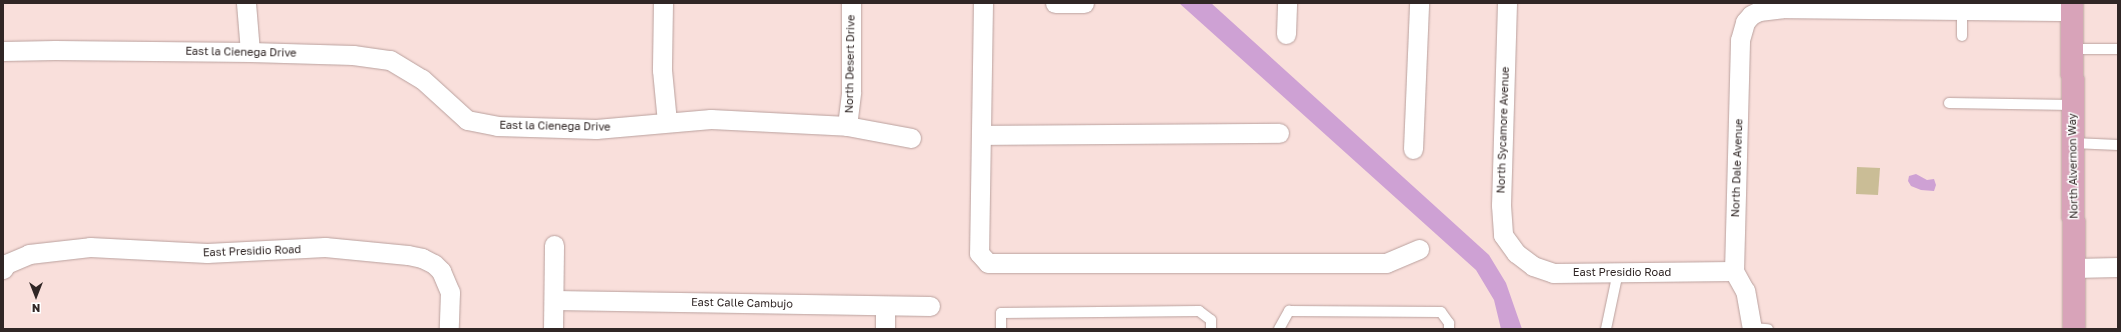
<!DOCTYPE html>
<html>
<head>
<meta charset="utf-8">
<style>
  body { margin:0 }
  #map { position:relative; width:2121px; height:332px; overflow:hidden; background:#f9dfdb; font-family:"Golos Text",sans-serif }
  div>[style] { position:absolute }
  .green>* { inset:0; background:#cabd96 }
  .water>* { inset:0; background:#cea1d4 }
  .roads { filter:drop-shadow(0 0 1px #baa19e) drop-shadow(0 0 1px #baa19e) }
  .lane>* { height:10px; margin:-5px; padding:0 5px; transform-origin:5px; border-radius:5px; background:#fff }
  .street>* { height:19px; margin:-9.5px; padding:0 9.5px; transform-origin:9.5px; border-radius:9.5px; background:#fff }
  .primary>* { height:22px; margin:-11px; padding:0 11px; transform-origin:11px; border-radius:11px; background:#d8a3b9 }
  span { translate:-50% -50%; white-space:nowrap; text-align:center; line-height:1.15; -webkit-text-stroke:3px #fff; paint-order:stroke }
  .street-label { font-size:11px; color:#302625 }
  .frame { position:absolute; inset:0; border:4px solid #302625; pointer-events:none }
  .north { position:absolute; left:16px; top:276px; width:40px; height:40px; -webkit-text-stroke:3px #fff; paint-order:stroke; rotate:180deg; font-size:11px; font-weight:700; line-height:16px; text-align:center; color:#302625 }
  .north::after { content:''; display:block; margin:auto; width:14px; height:18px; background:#302625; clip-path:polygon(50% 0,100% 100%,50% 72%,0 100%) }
</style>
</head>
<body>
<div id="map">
  <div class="green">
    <i style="clip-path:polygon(1857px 167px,1880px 168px,1878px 195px,1856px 194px)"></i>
  </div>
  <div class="water">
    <i style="clip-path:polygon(1179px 3px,1211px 3px,1489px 255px,1506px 283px,1522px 329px,1501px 329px,1494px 300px,1476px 270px)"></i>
    <i style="clip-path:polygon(1916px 174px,1927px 180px,1934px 179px,1936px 185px,1934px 191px,1921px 190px,1911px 186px,1908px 181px,1909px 176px)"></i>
  </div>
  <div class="roads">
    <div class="lane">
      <i style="left:1962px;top:36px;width:28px;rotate:-90deg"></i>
      <i style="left:2072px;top:49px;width:46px"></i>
      <i style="left:1949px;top:103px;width:123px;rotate:0.9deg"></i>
      <i style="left:2073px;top:143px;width:45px;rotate:2.5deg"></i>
      <i style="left:1752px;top:328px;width:16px;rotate:4deg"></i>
      <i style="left:1001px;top:329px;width:16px;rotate:-90deg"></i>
      <i style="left:1001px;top:313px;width:198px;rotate:-0.6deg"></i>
      <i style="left:1199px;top:311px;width:15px;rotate:37deg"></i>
      <i style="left:1211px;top:320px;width:9px;rotate:90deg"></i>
      <i style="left:1279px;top:329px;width:21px;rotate:-61deg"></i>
      <i style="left:1289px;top:311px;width:152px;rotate:0.4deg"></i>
      <i style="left:1441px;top:312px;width:14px;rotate:54deg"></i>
      <i style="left:1449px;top:323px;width:6px;rotate:90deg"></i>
      <i style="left:1606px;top:329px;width:58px;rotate:-78.1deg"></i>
    </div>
    <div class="street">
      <i style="left:246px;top:3px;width:49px;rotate:85.3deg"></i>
      <i style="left:663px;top:3px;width:67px;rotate:90.9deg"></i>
      <i style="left:662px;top:70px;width:52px;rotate:84.5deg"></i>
      <i style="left:983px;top:3px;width:250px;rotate:90.9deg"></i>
      <i style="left:979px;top:253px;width:13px;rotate:48deg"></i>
      <i style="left:988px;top:263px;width:398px"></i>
      <i style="left:1386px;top:263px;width:36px;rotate:-23deg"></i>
      <i style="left:1055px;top:3px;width:29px"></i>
      <i style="left:1507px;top:3px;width:202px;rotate:91.7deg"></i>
      <i style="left:1501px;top:205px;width:30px;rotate:86deg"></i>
      <i style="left:1503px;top:235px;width:22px;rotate:54deg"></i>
      <i style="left:1516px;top:253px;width:21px;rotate:37deg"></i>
      <i style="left:1533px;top:266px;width:21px;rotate:19deg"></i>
      <i style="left:1553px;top:273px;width:181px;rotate:-0.6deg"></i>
      <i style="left:1286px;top:34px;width:31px;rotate:-88deg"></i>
      <i style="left:3px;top:51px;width:52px;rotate:-1.1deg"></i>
      <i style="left:55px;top:50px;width:195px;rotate:0.6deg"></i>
      <i style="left:250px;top:52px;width:103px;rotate:1.7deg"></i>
      <i style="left:353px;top:55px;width:37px;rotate:8deg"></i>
      <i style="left:390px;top:60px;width:37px;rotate:31deg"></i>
      <i style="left:422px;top:79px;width:61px;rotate:42.3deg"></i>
      <i style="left:467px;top:120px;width:31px;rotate:11deg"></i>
      <i style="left:497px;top:126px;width:99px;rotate:1.7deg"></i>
      <i style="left:596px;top:129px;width:115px;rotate:-5deg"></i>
      <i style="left:711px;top:119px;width:136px;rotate:2.9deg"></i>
      <i style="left:847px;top:126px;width:65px;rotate:10.6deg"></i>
      <i style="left:847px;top:126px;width:35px;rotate:-83deg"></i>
      <i style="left:851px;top:91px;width:88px;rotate:-90deg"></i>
      <i style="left:981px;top:135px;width:298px;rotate:-0.4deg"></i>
      <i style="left:1413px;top:149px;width:146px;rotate:-87.6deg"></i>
      <i style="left:2074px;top:268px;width:44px;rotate:-1.3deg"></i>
      <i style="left:3px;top:269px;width:6px;rotate:-59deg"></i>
      <i style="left:6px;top:264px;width:25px;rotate:-23deg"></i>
      <i style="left:29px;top:254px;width:61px;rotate:-6.5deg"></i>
      <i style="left:90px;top:247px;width:117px;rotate:2.9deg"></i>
      <i style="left:207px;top:253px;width:118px;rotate:-2.9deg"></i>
      <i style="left:325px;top:247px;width:83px;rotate:5.5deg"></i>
      <i style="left:408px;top:255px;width:14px;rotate:12deg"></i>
      <i style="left:422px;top:258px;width:13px;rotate:27deg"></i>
      <i style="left:434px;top:264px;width:10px;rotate:45deg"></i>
      <i style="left:441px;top:271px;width:23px;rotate:67deg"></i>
      <i style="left:450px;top:292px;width:37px;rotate:92deg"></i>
      <i style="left:554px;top:300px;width:376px;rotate:0.9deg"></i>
      <i style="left:553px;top:329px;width:84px;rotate:-89.3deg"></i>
      <i style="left:885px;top:329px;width:23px;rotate:-90deg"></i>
      <i style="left:1752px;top:329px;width:39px;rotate:-100deg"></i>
      <i style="left:1745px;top:291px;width:23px;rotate:-119deg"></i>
      <i style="left:1734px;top:271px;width:231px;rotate:-88.5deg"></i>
      <i style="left:1740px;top:40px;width:19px;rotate:-74deg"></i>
      <i style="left:1745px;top:22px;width:9px;rotate:-49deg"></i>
      <i style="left:1751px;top:15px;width:9px;rotate:-27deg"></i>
      <i style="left:1759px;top:11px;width:23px;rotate:-7deg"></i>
      <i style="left:1782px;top:8px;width:290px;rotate:0.6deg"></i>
    </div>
    <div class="primary">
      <i style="left:2072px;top:3px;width:326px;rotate:89.6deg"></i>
    </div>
  </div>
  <div class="street-label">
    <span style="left:241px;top:52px;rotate:1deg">East la Cienega Drive</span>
    <span style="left:850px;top:64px;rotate:-89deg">North Desert Drive</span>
    <span style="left:555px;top:126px;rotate:1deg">East la Cienega Drive</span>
    <span style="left:1503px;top:130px;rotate:-88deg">North Sycamore Avenue</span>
    <span style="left:2073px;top:166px;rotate:-91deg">North Alvernon Way</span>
    <span style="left:1737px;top:168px;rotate:-88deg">North Dale Avenue</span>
    <span style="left:252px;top:251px;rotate:-2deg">East Presidio Road</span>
    <span style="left:1622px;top:272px">East Presidio Road</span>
    <span style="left:742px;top:303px;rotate:1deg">East Calle Cambujo</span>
  </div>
  <div class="frame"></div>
  <div class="north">N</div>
</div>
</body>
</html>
